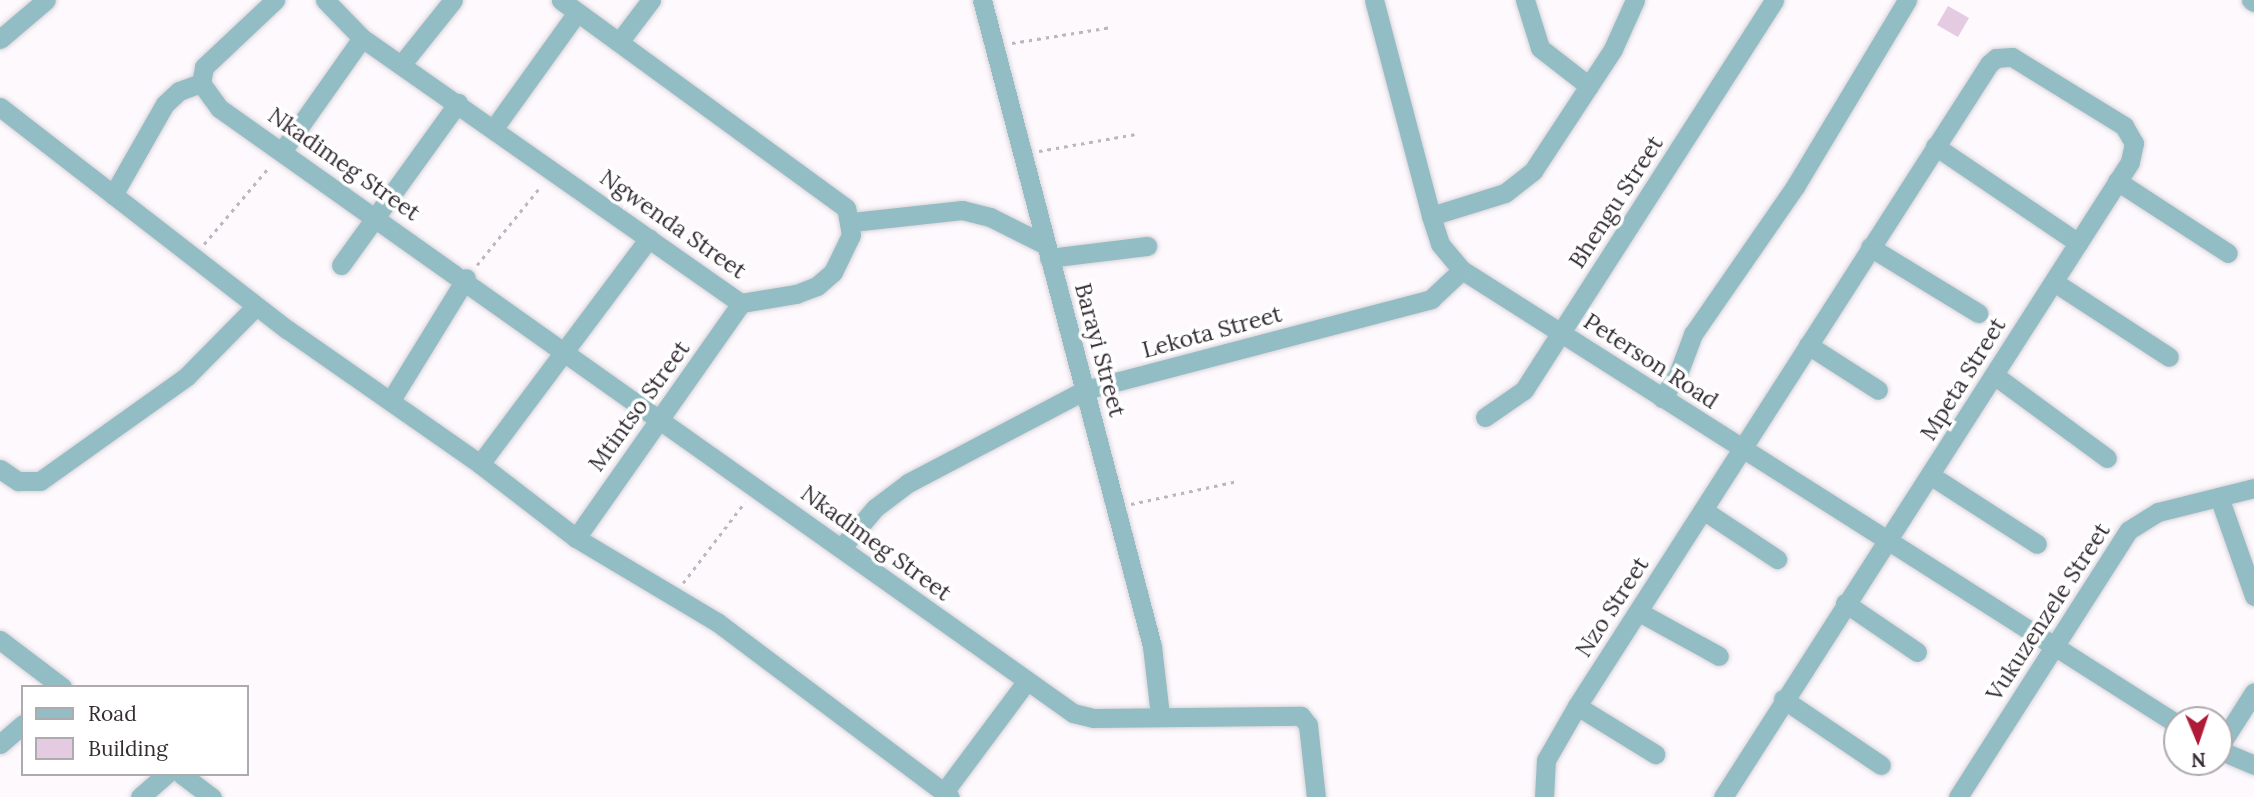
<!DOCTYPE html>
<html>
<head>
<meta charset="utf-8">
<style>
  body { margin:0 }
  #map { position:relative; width:2254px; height:797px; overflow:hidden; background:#fdf9fd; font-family:Lora,serif }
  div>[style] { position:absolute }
  .building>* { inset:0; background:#e4cbe1 }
  .path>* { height:2.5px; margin-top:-1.25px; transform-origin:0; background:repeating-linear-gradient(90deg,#bcb7bc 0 3.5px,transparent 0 8.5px) }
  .roads { filter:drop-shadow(0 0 2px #d9d4d9) drop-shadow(0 0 2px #d9d4d9) }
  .minor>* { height:19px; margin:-9.5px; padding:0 9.5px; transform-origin:9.5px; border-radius:9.5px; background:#93bdc4 }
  span { translate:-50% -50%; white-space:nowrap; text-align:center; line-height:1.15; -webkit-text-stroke:7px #fff; paint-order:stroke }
  .street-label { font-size:23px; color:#352d34 }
  .legend { position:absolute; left:21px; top:685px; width:228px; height:91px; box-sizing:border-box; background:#fff; border:2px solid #aeabae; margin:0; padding:9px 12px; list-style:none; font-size:21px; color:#352d34 }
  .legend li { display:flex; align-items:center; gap:14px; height:35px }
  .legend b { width:35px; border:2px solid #aeabae }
  .north { position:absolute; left:2163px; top:706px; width:70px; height:70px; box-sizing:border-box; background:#fff; border:2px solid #aeabae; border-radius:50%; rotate:178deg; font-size:19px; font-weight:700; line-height:28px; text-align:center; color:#352d34 }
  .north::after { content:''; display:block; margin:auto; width:24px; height:32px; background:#af1a36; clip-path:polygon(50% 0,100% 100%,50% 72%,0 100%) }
</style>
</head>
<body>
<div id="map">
  <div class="building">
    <i style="clip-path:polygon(1948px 6px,1969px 18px,1958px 37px,1937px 25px)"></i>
  </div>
  <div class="path">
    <i style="left:1012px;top:43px;width:101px;rotate:-9.1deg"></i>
    <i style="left:1039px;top:151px;width:97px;rotate:-10deg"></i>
    <i style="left:204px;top:244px;width:102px;rotate:-49.8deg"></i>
    <i style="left:477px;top:265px;width:102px;rotate:-51deg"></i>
    <i style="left:1131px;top:504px;width:108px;rotate:-12.2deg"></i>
    <i style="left:683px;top:583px;width:102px;rotate:-52.6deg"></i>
  </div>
  <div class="roads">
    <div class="minor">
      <i style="left:325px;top:0;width:53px;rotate:45.8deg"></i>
      <i style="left:362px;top:38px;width:462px;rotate:35deg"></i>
      <i style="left:741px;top:303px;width:56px;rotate:-9.3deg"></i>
      <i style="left:796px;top:294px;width:22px;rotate:-21deg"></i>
      <i style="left:817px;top:286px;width:21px;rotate:-41deg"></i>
      <i style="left:833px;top:272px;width:41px;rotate:-64.1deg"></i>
      <i style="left:851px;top:235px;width:27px;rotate:-100deg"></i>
      <i style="left:846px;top:208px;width:353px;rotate:-143.9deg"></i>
      <i style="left:982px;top:0;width:668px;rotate:75.26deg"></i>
      <i style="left:1152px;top:646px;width:69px;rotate:83.4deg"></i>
      <i style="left:1374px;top:0;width:223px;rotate:75.2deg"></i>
      <i style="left:1431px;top:216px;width:29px;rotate:72deg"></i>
      <i style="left:1440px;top:244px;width:34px;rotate:50deg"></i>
      <i style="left:1462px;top:270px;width:847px;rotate:32.41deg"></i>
      <i style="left:1525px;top:0;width:50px;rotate:72.6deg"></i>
      <i style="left:1540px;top:48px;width:62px;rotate:37.8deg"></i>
      <i style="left:2251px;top:0;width:4px;rotate:34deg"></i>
      <i style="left:0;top:39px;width:60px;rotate:-40.3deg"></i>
      <i style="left:619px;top:42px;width:53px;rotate:-52.7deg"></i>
      <i style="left:401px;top:65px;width:83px;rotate:-51.3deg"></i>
      <i style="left:201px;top:83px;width:31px;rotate:54deg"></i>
      <i style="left:219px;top:108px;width:1047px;rotate:35.31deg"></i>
      <i style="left:1073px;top:713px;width:21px;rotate:14deg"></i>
      <i style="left:1093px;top:718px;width:208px;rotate:-0.6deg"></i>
      <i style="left:1301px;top:716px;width:11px;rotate:52deg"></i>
      <i style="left:1308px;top:725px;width:72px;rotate:83.7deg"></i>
      <i style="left:0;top:107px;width:364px;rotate:37.8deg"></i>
      <i style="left:288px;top:330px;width:234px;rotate:34.9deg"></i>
      <i style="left:480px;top:464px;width:121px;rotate:37.6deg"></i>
      <i style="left:576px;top:538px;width:164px;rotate:30.8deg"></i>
      <i style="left:717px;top:622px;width:291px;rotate:36.9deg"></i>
      <i style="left:494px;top:128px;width:140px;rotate:-54.3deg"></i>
      <i style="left:1935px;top:146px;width:173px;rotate:34.1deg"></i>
      <i style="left:283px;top:150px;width:137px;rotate:-54.8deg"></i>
      <i style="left:2117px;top:181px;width:132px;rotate:33deg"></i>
      <i style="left:113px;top:195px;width:105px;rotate:-60.3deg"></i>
      <i style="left:165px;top:104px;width:19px;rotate:-43deg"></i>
      <i style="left:179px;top:91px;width:23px;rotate:-20deg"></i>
      <i style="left:201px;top:83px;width:16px;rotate:-79deg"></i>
      <i style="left:204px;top:67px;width:98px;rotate:-43.3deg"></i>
      <i style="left:1431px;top:216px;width:77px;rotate:-17.3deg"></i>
      <i style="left:1505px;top:193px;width:36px;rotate:-38deg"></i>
      <i style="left:1533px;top:171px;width:146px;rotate:-56.7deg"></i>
      <i style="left:1613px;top:49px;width:54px;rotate:-65.8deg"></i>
      <i style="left:852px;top:222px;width:111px;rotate:-6.2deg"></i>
      <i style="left:962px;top:210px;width:29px;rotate:14deg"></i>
      <i style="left:990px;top:217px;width:63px;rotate:26.6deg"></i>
      <i style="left:1870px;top:247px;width:127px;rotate:31.4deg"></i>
      <i style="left:1049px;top:258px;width:99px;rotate:-7deg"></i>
      <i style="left:341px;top:265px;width:200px;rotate:-54.2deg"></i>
      <i style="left:2054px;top:282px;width:137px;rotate:33.1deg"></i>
      <i style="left:1808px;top:345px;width:83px;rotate:32.7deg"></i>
      <i style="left:1994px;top:375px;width:140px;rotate:36.3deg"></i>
      <i style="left:1662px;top:398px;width:29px;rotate:-56deg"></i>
      <i style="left:1678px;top:374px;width:43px;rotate:-69.4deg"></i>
      <i style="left:1693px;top:334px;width:181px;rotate:-55.3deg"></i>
      <i style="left:1796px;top:185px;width:216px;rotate:-59deg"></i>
      <i style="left:391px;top:400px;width:143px;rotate:-58.4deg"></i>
      <i style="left:1485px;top:417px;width:47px;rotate:-34.7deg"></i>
      <i style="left:1524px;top:390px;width:463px;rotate:-57.3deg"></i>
      <i style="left:480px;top:464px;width:282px;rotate:-53.2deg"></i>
      <i style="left:0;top:469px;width:22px;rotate:34deg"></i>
      <i style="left:18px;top:481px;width:22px"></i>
      <i style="left:40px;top:481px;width:181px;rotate:-35.5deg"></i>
      <i style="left:187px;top:376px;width:98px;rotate:-45.4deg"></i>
      <i style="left:1930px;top:475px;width:127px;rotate:32.8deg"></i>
      <i style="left:2219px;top:497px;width:105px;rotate:70.5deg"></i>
      <i style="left:1703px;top:510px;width:89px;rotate:33.5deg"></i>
      <i style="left:576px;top:538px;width:287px;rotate:-54.9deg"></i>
      <i style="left:842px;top:547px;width:51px;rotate:-49.8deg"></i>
      <i style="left:875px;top:508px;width:41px;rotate:-37.1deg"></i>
      <i style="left:908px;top:483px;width:200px;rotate:-27.7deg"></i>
      <i style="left:1085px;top:390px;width:358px;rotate:-14.7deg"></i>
      <i style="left:1431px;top:299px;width:42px;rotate:-43.1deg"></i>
      <i style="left:1845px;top:603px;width:87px;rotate:34.2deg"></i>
      <i style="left:1639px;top:612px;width:91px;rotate:28.8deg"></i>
      <i style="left:0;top:640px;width:78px;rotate:37.2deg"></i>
      <i style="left:1783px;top:699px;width:118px;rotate:34deg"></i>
      <i style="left:1577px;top:706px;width:92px;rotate:31.6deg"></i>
      <i style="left:0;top:744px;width:30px;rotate:-41deg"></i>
      <i style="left:2219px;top:747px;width:65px;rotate:-57.5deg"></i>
      <i style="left:2219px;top:750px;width:38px;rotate:23deg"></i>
      <i style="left:181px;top:774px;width:39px;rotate:37deg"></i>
      <i style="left:944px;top:792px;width:137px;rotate:-53.3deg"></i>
      <i style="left:140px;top:797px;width:35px;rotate:-41deg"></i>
      <i style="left:1544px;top:797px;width:37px;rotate:-87deg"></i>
      <i style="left:1546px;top:760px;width:62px;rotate:-60.1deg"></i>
      <i style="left:1577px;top:706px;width:763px;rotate:-57.31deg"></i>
      <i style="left:1989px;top:64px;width:9px;rotate:-41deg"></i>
      <i style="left:1996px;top:58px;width:16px;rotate:-4deg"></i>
      <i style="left:2012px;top:57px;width:132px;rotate:31.6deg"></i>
      <i style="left:2124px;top:126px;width:20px;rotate:60deg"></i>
      <i style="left:2134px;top:143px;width:19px;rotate:102deg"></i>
      <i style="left:2130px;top:162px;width:754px;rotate:122.66deg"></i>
      <i style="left:1958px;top:797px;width:317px;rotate:-57.4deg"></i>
      <i style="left:2129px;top:530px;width:34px;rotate:-32deg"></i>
      <i style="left:2158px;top:512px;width:99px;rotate:-14deg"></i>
    </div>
  </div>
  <div class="street-label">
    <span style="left:344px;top:164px;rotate:35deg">Nkadimeg Street</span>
    <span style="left:1616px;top:202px;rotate:-57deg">Bhengu Street</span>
    <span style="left:673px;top:224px;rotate:35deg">Ngwenda Street</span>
    <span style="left:1212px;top:332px;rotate:-15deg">Lekota Street</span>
    <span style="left:1100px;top:350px;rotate:75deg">Barayi Street</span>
    <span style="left:1651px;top:361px;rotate:33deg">Peterson Road</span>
    <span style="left:1963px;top:379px;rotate:-58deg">Mpeta Street</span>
    <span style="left:639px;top:406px;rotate:-54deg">Mtintso Street</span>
    <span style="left:876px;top:543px;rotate:36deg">Nkadimeg Street</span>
    <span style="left:1612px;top:607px;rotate:-57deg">Nzo Street</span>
    <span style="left:2048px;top:612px;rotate:-57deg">Vukuzenzele Street</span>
  </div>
  <ul class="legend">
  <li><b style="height:9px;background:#93bdc4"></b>Road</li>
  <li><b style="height:19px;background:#e4cbe1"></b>Building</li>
  </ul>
  <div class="north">N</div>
</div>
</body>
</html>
